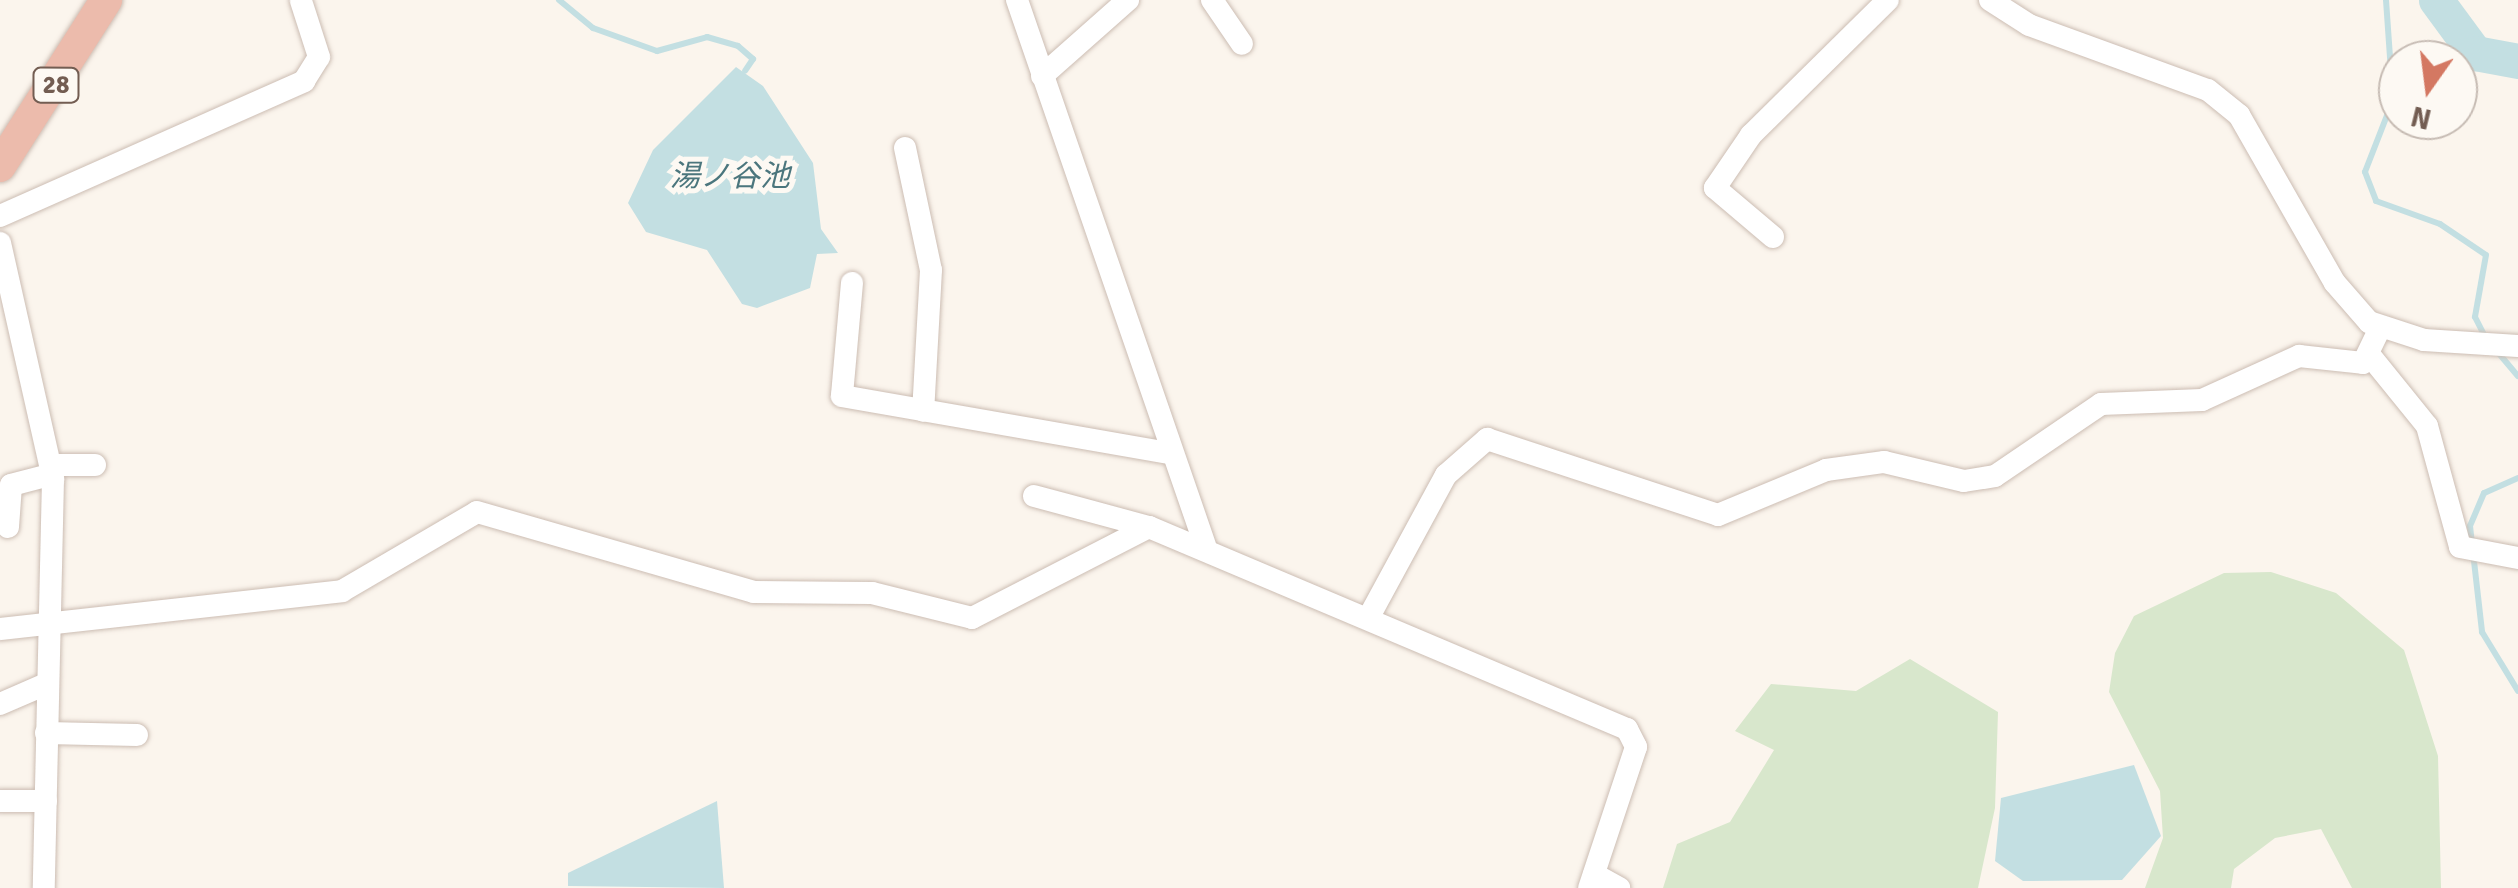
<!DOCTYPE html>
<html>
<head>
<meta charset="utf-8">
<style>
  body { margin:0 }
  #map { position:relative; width:2518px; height:888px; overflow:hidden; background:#fbf5ed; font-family:Signika,"Noto Sans JP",sans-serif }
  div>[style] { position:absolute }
  .green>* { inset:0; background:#d8e7cc }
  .water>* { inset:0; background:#c3dfe2 }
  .stream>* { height:6px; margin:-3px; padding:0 3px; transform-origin:3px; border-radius:3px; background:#c3dfe2 }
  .river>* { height:35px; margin:-17.5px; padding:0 17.5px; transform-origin:17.5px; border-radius:17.5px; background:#c3dfe2 }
  .roads { filter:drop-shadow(0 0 2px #ccbdb3) drop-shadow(0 0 2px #ccbdb3) }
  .minor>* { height:22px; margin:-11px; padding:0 11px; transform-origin:11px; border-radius:11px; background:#fff }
  .highway>* { height:32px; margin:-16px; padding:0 16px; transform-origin:16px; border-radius:16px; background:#ecbbac }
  span { translate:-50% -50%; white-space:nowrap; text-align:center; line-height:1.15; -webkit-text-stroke:10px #fdf9f3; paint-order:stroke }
  .shield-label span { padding:2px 8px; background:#fdf9f3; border:2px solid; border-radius:8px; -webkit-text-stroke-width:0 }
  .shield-label { font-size:25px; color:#735d52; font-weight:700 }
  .water-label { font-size:30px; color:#4b767d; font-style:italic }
  .north { position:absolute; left:2378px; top:40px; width:100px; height:100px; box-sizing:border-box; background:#fdf9f3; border:2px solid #c6bbb3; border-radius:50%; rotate:194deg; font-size:28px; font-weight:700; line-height:40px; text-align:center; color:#735d52 }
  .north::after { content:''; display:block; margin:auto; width:35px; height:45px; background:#d47862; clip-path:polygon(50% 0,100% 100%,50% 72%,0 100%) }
</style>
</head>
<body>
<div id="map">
  <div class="green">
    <i style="clip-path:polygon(2271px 572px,2336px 593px,2404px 650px,2438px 756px,2441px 888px,2352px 888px,2321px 829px,2275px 838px,2234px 869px,2231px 888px,2145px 888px,2163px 838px,2160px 791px,2109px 692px,2115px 653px,2134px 616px,2224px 573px)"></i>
    <i style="clip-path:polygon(1910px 659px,1998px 712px,1995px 808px,1978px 888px,1663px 888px,1677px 844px,1730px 822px,1774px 750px,1735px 731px,1771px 684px,1856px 691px)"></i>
  </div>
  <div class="water">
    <i style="clip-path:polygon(736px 67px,763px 86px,813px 163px,821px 229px,838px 253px,817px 254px,810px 288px,757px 308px,742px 304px,707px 250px,646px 232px,628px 203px,653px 150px)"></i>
    <i style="clip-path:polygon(2134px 765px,2161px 836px,2122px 880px,2023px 881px,1995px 861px,2001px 798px)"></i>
    <i style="clip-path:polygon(717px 801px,724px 888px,568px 886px,568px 873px)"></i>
  </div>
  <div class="stream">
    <i style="left:559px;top:0;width:44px;rotate:39.5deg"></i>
    <i style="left:593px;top:28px;width:68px;rotate:19.8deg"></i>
    <i style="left:657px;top:51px;width:52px;rotate:-15.6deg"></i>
    <i style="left:707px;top:37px;width:32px;rotate:16deg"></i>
    <i style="left:738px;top:46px;width:20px;rotate:41deg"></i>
    <i style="left:753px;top:59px;width:14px;rotate:124deg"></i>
    <i style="left:2386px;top:0;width:100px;rotate:86deg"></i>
    <i style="left:2393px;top:100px;width:77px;rotate:111.3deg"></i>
    <i style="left:2365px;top:172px;width:31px;rotate:69deg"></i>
    <i style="left:2376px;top:201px;width:68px;rotate:19.8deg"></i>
    <i style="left:2440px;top:224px;width:55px;rotate:34deg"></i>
    <i style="left:2486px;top:255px;width:63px;rotate:100.1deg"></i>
    <i style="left:2475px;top:317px;width:22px;rotate:63deg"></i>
    <i style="left:2496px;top:350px;width:34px;rotate:50deg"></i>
    <i style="left:2518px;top:478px;width:37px;rotate:156deg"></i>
    <i style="left:2484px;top:493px;width:36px;rotate:113deg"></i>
    <i style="left:2470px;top:526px;width:107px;rotate:83.5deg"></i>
    <i style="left:2482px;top:632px;width:69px;rotate:58.6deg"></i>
  </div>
  <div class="river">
    <i style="left:2436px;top:0;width:66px;rotate:53.7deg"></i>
    <i style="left:2475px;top:53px;width:44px;rotate:10.5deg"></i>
  </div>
  <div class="roads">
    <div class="minor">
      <i style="left:1017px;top:0;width:577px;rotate:70.97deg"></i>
      <i style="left:1212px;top:0;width:53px;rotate:55.7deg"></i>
      <i style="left:1990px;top:0;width:46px;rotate:32.7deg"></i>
      <i style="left:2029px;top:25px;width:190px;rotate:20deg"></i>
      <i style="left:2208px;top:90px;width:40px;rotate:39deg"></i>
      <i style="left:2239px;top:115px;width:193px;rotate:60.3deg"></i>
      <i style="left:2335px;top:283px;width:52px;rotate:48.9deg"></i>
      <i style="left:2369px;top:322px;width:58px;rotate:18.1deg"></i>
      <i style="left:2424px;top:340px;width:94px;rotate:3.7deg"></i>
      <i style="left:1042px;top:76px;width:115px;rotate:-41.5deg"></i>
      <i style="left:905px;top:148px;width:125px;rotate:78deg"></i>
      <i style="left:931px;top:270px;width:141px;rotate:93.2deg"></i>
      <i style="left:0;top:216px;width:333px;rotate:-23.9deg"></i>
      <i style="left:304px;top:81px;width:28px;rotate:-58deg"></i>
      <i style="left:319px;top:57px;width:59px;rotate:-107.8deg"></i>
      <i style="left:1773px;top:237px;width:76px;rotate:-139.8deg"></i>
      <i style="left:1715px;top:188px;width:64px;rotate:-55.8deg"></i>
      <i style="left:1751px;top:135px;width:192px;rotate:-44.6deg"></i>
      <i style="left:0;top:243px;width:242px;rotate:77.3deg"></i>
      <i style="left:53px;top:479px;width:409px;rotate:91.3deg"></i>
      <i style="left:852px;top:283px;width:113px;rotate:95.1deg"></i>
      <i style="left:842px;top:396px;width:332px;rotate:9.9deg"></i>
      <i style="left:2372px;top:358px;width:87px;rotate:51deg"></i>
      <i style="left:2427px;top:426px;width:125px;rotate:74.7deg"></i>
      <i style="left:2460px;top:547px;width:59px;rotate:10.7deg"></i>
      <i style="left:52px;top:465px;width:43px"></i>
      <i style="left:1034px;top:496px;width:119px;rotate:15.1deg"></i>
      <i style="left:8px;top:527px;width:42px;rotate:-85.9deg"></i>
      <i style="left:11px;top:485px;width:43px;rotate:-14.7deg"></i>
      <i style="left:1371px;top:613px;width:157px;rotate:-61.5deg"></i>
      <i style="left:1446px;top:475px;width:55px;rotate:-41.3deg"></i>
      <i style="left:1487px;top:439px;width:243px;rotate:18.2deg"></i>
      <i style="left:1718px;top:515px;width:117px;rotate:-22.6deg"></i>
      <i style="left:1826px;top:470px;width:59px;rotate:-7.9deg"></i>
      <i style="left:1884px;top:462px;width:82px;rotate:13.4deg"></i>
      <i style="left:1964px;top:481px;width:31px;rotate:-9deg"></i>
      <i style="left:1995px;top:476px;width:128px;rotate:-34.2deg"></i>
      <i style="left:2101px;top:404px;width:101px;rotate:-2.3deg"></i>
      <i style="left:2202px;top:400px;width:107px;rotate:-24.4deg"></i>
      <i style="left:2299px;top:356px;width:64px;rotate:6.2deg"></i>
      <i style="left:2363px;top:363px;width:39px;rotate:-64deg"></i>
      <i style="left:0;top:629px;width:344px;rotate:-6.3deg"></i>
      <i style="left:342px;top:591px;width:156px;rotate:-30.3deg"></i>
      <i style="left:477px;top:512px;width:288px;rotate:16.1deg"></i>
      <i style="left:754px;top:592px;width:118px;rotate:0.5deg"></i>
      <i style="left:872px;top:593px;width:103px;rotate:14deg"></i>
      <i style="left:972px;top:618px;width:199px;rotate:-27.2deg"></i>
      <i style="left:1149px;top:527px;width:519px;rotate:22.91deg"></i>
      <i style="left:1627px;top:729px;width:20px;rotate:63deg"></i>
      <i style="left:1636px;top:747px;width:149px;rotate:108.4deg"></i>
      <i style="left:0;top:704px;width:50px;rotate:-23.5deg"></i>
      <i style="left:46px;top:733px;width:91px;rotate:1.3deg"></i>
      <i style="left:0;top:801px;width:46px"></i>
      <i style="left:1594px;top:874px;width:29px;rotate:29deg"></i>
    </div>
    <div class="highway">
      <i style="left:0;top:166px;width:197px;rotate:-57.4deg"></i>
    </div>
  </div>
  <div class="shield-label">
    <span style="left:56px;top:85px">28</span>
  </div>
  <div class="water-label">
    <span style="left:730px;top:177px">湯ノ谷池</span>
  </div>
  <div class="north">N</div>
</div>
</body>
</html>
